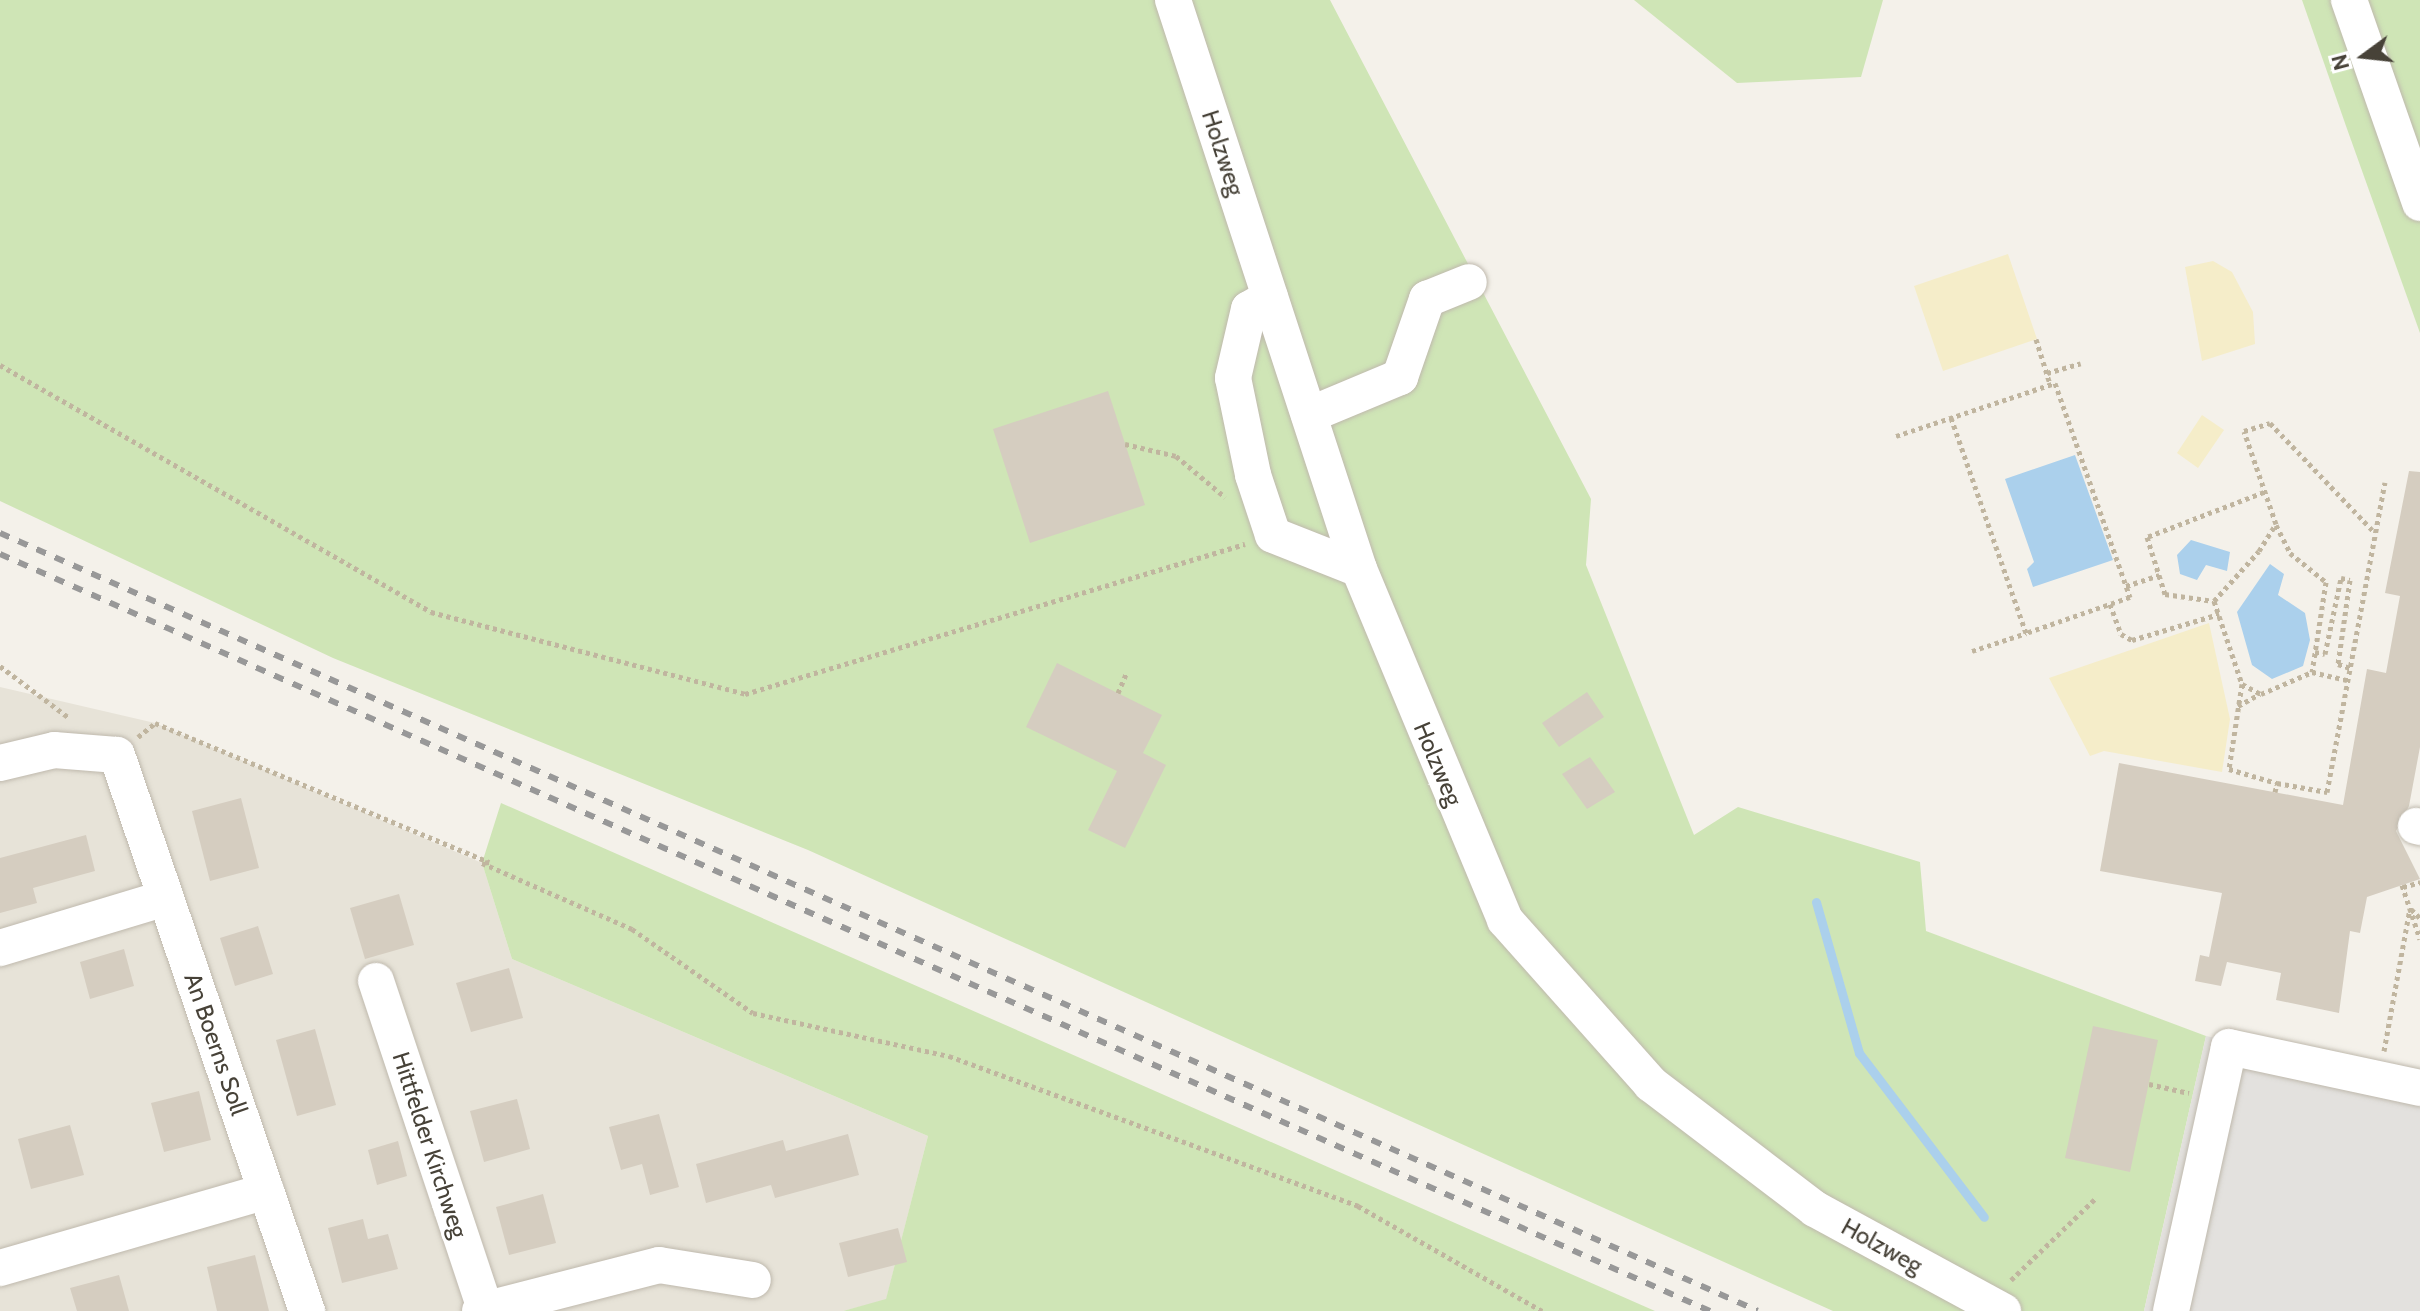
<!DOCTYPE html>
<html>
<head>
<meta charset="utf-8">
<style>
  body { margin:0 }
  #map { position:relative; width:2420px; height:1311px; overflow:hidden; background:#f4f1ea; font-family:Cabin,sans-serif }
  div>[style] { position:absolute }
  .residential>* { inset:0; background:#e7e3d8 }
  .green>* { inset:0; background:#cfe5b6 }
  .sand>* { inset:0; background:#f5edc9 }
  .parking>* { inset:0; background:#e3e1de }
  .water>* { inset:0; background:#abd0ec }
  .stream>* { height:9px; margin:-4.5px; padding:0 4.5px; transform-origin:4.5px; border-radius:4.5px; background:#abd0ec }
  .building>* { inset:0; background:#d5cdc0 }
  .path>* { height:5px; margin-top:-2.5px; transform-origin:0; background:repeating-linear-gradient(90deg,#c0b59f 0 4px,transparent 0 8px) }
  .roads { filter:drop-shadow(0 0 2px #bfb9ad) drop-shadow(0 0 2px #bfb9ad) }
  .minor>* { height:36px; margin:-18px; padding:0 18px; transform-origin:18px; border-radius:18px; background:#fff }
  .rail>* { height:6px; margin-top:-3px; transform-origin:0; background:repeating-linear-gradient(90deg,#989898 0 10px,transparent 0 20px) }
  span { translate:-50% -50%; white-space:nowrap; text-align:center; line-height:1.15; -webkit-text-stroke:6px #fff; paint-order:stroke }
  .street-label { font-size:24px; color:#474238 }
  .north { position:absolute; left:2324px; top:16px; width:80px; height:80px; -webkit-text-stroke:6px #fff; paint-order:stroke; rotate:255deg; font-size:22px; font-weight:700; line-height:32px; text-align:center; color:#474238 }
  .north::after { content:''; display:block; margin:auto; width:28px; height:36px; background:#474238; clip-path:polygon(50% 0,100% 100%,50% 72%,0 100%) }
</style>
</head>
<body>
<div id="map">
  <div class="residential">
    <i style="clip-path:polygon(0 687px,155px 723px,482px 863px,512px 959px,928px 1136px,886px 1300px,843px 1311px,0 1311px)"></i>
  </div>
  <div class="green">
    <i style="clip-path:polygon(0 0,1330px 0,1591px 499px,1586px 565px,1694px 835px,1738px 807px,1920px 862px,1926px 931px,2206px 1036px,2144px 1311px,1833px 1311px,808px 850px,333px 658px,0 501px)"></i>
    <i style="clip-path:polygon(1634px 0,1883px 0,1861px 77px,1737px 83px)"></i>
    <i style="clip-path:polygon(2302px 0,2420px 0,2420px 333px,2346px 126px)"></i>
    <i style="clip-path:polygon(501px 803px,1655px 1311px,843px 1311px,886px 1299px,928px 1136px,512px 959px,482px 863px)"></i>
  </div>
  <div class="sand">
    <i style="clip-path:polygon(2008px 254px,2037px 339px,1943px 371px,1914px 286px)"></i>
    <i style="clip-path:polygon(2213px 261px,2232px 272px,2253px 312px,2255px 344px,2202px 361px,2185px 267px)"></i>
    <i style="clip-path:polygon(2202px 415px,2224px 430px,2198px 468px,2177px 453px)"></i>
    <i style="clip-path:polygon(2209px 623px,2230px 719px,2222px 772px,2104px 751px,2090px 756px,2049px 678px)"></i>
  </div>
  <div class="parking">
    <i style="clip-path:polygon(2206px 1036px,2420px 1084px,2420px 1311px,2144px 1311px)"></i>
  </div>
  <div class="water">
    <i style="clip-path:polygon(2075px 455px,2113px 560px,2033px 587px,2027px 569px,2034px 562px,2005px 479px)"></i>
    <i style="clip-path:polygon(2191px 540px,2230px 552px,2227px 571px,2206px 565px,2197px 580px,2180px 574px,2177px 555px)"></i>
    <i style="clip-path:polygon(2270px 564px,2284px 574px,2278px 595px,2305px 613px,2310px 640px,2303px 666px,2272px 679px,2252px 665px,2237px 612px)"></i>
  </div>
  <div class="stream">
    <i style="left:1816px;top:902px;width:157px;rotate:74.1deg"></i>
    <i style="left:1859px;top:1053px;width:206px;rotate:52.7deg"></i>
  </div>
  <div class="building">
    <i style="clip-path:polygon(1108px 391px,1145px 505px,1030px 543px,993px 429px)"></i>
    <i style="clip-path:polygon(2409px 471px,2420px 472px,2420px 747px,2409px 806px,2396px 831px,2420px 879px,2367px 897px,2360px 933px,2350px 931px,2339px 1013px,2276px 1000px,2281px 973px,2227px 962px,2221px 986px,2195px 981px,2200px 955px,2209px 957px,2222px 893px,2100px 871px,2119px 763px,2343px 805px,2367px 669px,2386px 673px,2400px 596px,2385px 593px)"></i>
    <i style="clip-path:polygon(1057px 663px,1162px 715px,1143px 753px,1166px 765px,1125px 848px,1088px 830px,1117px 771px,1026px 727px)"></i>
    <i style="clip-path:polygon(1587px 692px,1604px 717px,1559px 747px,1542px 723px)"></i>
    <i style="clip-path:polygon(1590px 757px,1615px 792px,1587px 809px,1562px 774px)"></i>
    <i style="clip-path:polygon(241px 798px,259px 868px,210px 881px,192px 811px)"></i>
    <i style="clip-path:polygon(86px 835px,95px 871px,33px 888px,37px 903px,0 913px,0 858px)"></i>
    <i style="clip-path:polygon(399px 894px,414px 945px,365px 959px,350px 908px)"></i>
    <i style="clip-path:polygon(258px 926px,273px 974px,235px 986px,220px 938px)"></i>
    <i style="clip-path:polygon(124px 949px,134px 986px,90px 999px,80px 962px)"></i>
    <i style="clip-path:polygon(509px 968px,523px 1018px,471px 1032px,456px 983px)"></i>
    <i style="clip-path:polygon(2093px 1026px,2158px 1040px,2130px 1172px,2065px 1158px)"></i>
    <i style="clip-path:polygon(315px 1029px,336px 1105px,297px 1116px,276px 1040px)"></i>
    <i style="clip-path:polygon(199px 1091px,211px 1140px,164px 1152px,151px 1103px)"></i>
    <i style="clip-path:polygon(517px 1099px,530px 1149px,484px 1162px,470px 1111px)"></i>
    <i style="clip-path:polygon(659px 1114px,679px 1187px,650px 1195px,642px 1164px,621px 1170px,609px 1127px)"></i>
    <i style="clip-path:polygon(70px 1125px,84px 1175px,31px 1189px,18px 1139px)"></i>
    <i style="clip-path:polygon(848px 1134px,859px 1175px,775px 1198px,771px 1185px,706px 1203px,696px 1164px,783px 1140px,786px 1151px)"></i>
    <i style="clip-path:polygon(398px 1141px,407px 1176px,377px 1185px,368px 1150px)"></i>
    <i style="clip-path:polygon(543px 1194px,556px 1243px,509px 1255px,496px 1207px)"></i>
    <i style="clip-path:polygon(363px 1219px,368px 1239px,388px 1234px,398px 1269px,342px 1283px,328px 1228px)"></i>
    <i style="clip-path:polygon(898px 1228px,907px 1262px,848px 1277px,839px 1243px)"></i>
    <i style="clip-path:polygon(255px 1255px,269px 1311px,217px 1311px,207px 1267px)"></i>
    <i style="clip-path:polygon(119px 1275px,129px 1311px,77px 1311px,70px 1288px)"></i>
  </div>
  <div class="path">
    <i style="left:2036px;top:339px;width:47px;rotate:72.7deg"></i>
    <i style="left:0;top:365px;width:497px;rotate:29.8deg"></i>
    <i style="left:431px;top:612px;width:325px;rotate:14.6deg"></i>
    <i style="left:745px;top:694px;width:522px;rotate:-16.7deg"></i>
    <i style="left:2047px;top:373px;width:35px;rotate:-16deg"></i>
    <i style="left:1896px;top:436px;width:168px;rotate:-18.4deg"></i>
    <i style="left:2055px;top:383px;width:227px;rotate:70.7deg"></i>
    <i style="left:2130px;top:597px;width:110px;rotate:160.9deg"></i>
    <i style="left:2026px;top:633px;width:228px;rotate:-109.2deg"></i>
    <i style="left:1125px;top:444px;width:52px;rotate:13.2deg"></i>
    <i style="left:1176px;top:456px;width:64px;rotate:39.9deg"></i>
    <i style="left:2264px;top:492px;width:125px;rotate:159deg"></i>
    <i style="left:2147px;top:537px;width:60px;rotate:72.5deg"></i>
    <i style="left:2165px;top:594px;width:49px;rotate:8.1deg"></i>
    <i style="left:2214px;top:601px;width:67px;rotate:-48deg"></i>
    <i style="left:2259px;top:551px;width:32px;rotate:-58deg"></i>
    <i style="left:2276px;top:524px;width:98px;rotate:-109deg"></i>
    <i style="left:2244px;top:431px;width:27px;rotate:-17deg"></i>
    <i style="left:2270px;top:423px;width:152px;rotate:46.3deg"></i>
    <i style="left:2276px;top:525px;width:31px;rotate:63deg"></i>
    <i style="left:2290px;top:553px;width:46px;rotate:38.9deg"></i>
    <i style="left:2326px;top:582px;width:91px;rotate:98.8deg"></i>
    <i style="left:2126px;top:586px;width:35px;rotate:-18deg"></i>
    <i style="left:2214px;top:601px;width:88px;rotate:71.4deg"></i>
    <i style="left:2242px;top:684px;width:86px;rotate:98.7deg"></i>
    <i style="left:2229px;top:769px;width:50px;rotate:16.3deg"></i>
    <i style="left:2110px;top:604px;width:32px;rotate:70deg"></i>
    <i style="left:2121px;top:634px;width:13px;rotate:29deg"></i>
    <i style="left:2132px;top:640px;width:91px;rotate:-16.6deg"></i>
    <i style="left:1972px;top:651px;width:57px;rotate:-18.4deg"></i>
    <i style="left:2315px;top:652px;width:10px;rotate:11deg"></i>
    <i style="left:2325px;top:654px;width:78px;rotate:-78.1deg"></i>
    <i style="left:2341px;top:578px;width:9px;rotate:13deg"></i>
    <i style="left:2350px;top:580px;width:85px;rotate:98.1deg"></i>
    <i style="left:2338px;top:664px;width:13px;rotate:18deg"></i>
    <i style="left:0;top:666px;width:85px;rotate:36.9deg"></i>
    <i style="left:2242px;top:684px;width:21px;rotate:28deg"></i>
    <i style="left:2261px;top:694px;width:56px;rotate:-23.3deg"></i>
    <i style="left:2312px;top:672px;width:36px;rotate:13deg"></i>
    <i style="left:1118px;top:693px;width:23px;rotate:-67deg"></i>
    <i style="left:2238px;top:706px;width:25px;rotate:-29deg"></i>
    <i style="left:138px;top:737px;width:22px;rotate:-39deg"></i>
    <i style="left:155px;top:723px;width:362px;rotate:22.6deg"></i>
    <i style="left:489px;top:862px;width:7px;rotate:172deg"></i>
    <i style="left:482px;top:863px;width:164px;rotate:23.7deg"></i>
    <i style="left:632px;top:929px;width:147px;rotate:34.8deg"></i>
    <i style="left:753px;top:1013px;width:201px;rotate:12.4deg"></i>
    <i style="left:949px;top:1056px;width:436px;rotate:20.1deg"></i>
    <i style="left:1358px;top:1206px;width:212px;rotate:29.7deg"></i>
    <i style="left:2275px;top:792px;width:9px;rotate:-77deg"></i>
    <i style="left:2277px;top:783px;width:51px;rotate:10.2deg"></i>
    <i style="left:2327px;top:792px;width:315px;rotate:-79.4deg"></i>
    <i style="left:2402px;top:885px;width:57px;rotate:71.6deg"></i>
    <i style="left:2403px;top:887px;width:18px;rotate:-16deg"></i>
    <i style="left:2411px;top:909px;width:13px;rotate:45deg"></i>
    <i style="left:2384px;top:1051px;width:145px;rotate:-79.7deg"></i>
    <i style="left:2149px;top:1084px;width:41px;rotate:12.7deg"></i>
    <i style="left:2011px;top:1280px;width:117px;rotate:-44deg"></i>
  </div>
  <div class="roads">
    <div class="minor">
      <i style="left:1173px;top:0;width:599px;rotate:71.9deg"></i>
      <i style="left:1359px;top:569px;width:380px;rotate:67.4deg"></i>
      <i style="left:1505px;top:920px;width:220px;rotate:48.3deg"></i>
      <i style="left:1651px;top:1084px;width:206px;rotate:37.3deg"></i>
      <i style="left:1815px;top:1209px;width:214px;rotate:28.5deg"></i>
      <i style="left:2349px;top:0;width:215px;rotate:70.7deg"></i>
      <i style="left:1270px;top:297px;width:24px;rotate:150deg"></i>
      <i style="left:1249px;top:309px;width:71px;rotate:103.1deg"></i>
      <i style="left:1233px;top:378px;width:99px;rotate:78.3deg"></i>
      <i style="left:1253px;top:475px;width:63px;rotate:71.6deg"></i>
      <i style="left:1273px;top:535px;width:92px;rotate:21.6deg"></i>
      <i style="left:1309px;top:415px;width:99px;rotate:-22.7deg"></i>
      <i style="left:1400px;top:377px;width:83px;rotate:-70.9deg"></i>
      <i style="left:1427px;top:299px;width:45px;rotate:-22deg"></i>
      <i style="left:0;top:763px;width:56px;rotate:-13.5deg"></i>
      <i style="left:54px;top:750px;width:63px;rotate:4.5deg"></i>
      <i style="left:117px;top:755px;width:588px;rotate:71.13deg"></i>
      <i style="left:2416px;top:826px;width:4px;rotate:14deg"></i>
      <i style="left:0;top:948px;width:173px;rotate:-16.8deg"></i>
      <i style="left:376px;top:981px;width:346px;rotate:71.6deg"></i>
      <i style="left:0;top:1268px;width:277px;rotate:-16.1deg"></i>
      <i style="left:480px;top:1311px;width:185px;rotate:-14.4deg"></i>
      <i style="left:659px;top:1265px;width:95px;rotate:9.1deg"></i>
      <i style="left:2171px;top:1311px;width:270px;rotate:-77.6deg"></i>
      <i style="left:2229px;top:1047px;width:195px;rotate:12.1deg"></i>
    </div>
  </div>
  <div class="rail">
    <i style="left:0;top:533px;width:1922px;rotate:23.87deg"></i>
    <i style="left:0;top:554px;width:1870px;rotate:23.88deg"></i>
  </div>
  <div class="street-label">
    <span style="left:1223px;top:153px;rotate:72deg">Holzweg</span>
    <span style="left:1438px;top:764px;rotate:67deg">Holzweg</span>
    <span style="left:216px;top:1044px;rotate:71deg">An Boerns Soll</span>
    <span style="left:430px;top:1145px;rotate:72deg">Hittfelder Kirchweg</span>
    <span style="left:1882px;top:1246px;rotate:29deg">Holzweg</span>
  </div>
  <div class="north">N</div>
</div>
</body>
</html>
